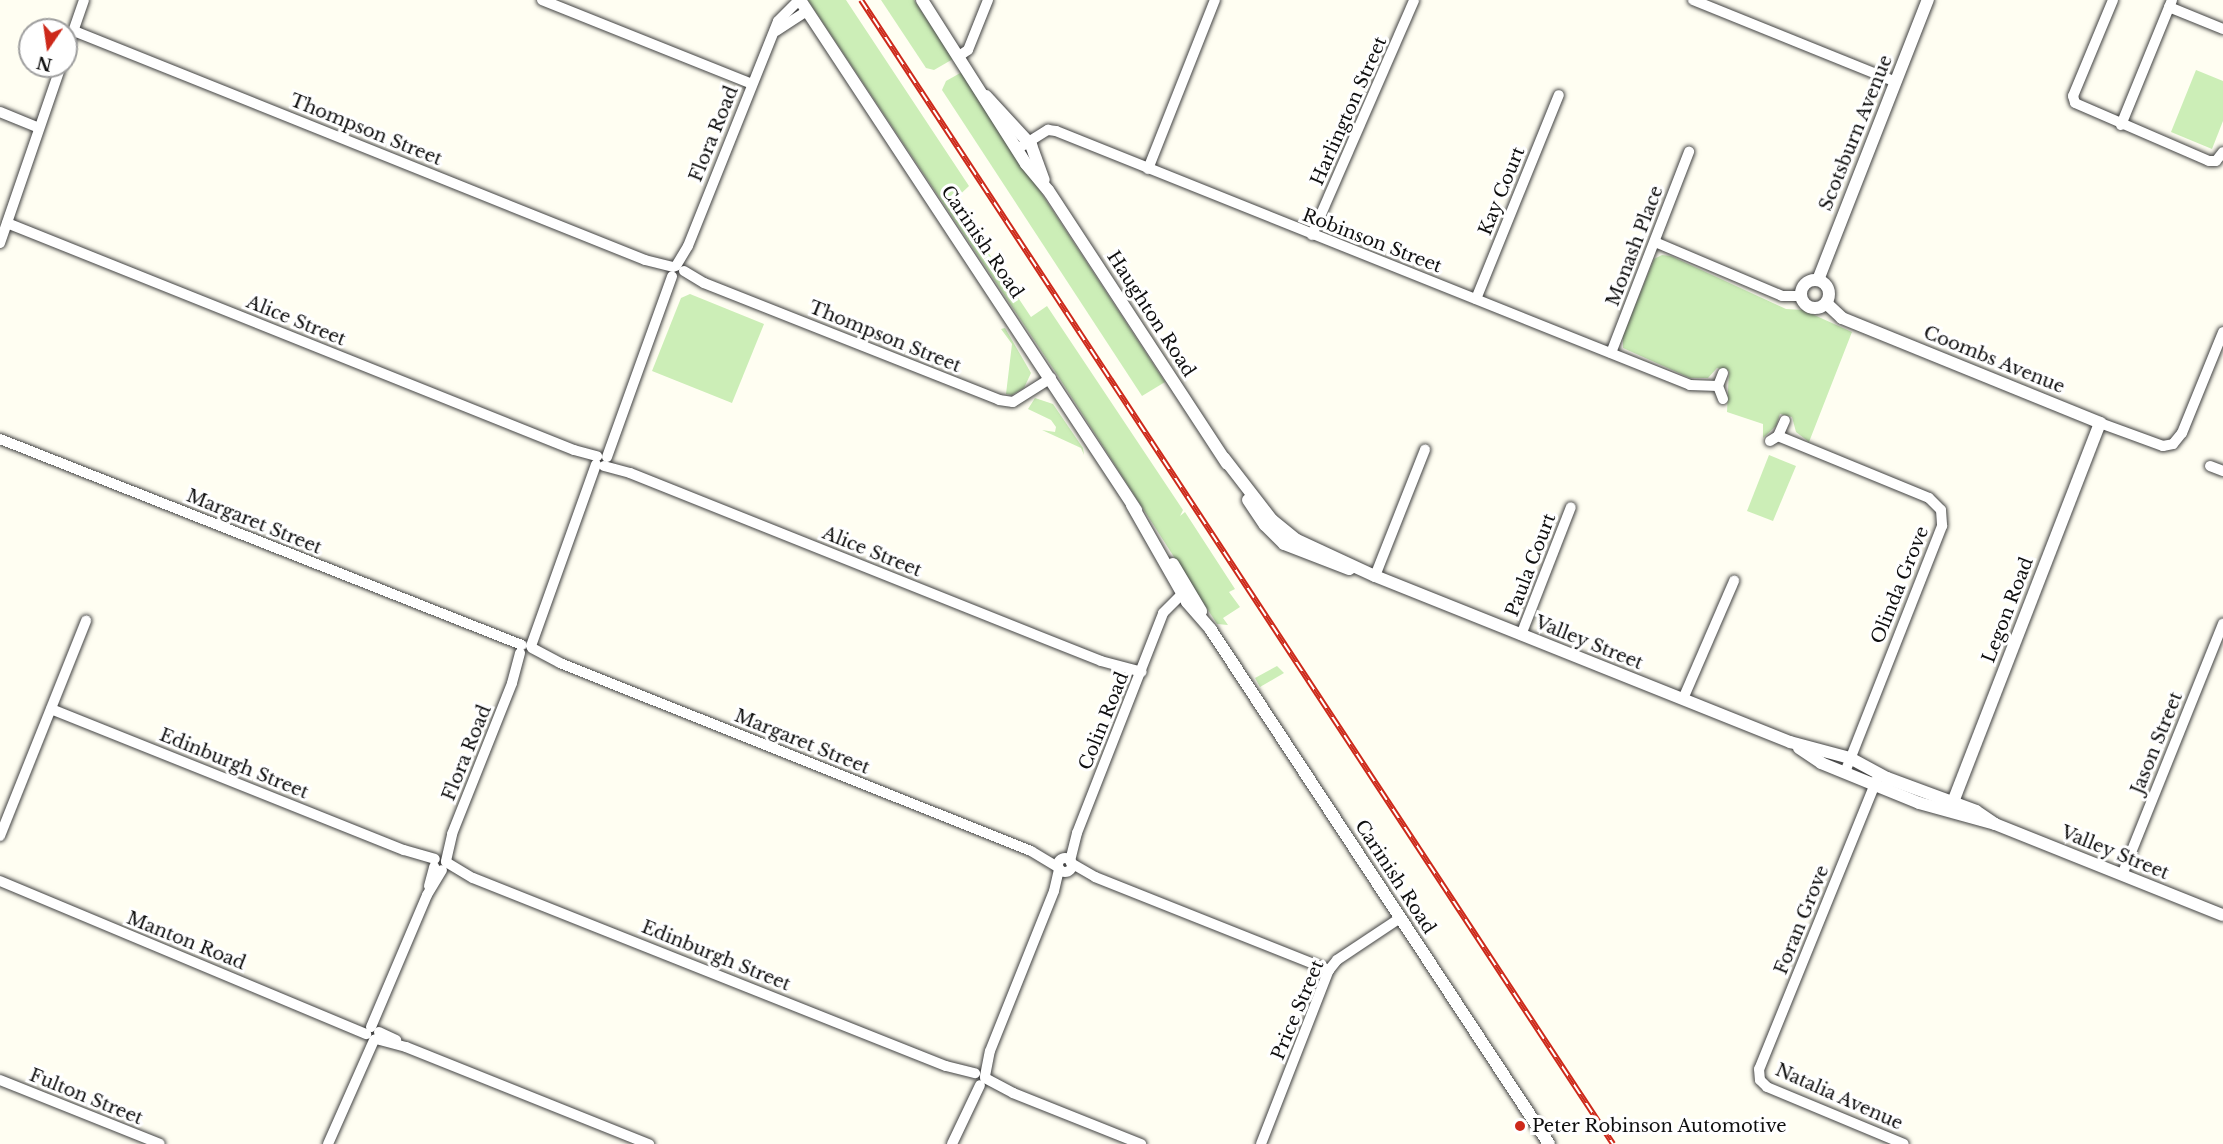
<!DOCTYPE html>
<html>
<head>
<meta charset="utf-8">
<style>
  body { margin:0 }
  #map { position:relative; width:2223px; height:1144px; overflow:hidden; background:#fffef2; font-family:"Libre Baskerville",serif }
  div>[style] { position:absolute }
  .green>* { inset:0; background:#cceeb7 }
  .roads { filter:drop-shadow(0 0 2px #424242) drop-shadow(0 0 2px #424242) }
  .minor>* { height:10px; margin:-5px; padding:0 5px; transform-origin:5px; border-radius:5px; background:#fff }
  .minor>.ring { margin:-5px; padding:0; box-sizing:content-box; background:none; border:10px solid #fff; border-radius:50% }
  .tertiary>* { height:12px; margin:-6px; padding:0 6px; transform-origin:6px; border-radius:6px; background:#fff }
  .tertiary>.ring { margin:-6px; padding:0; box-sizing:content-box; background:none; border:12px solid #fff; border-radius:50% }
  .rail>* { height:6px; margin-top:-3px; transform-origin:0; background:repeating-linear-gradient(90deg,#fff 0 11px,#cd291a 0 22px); box-sizing:border-box; border-block:2px solid #cd291a }
  .dots>* { width:16px; height:16px; translate:-50% -50%; box-sizing:border-box; border:3px solid #fff; border-radius:50% }
  span { translate:-50% -50%; white-space:nowrap; text-align:center; line-height:1.15; -webkit-text-stroke:6px #fff; paint-order:stroke }
  .street-label { font-size:18px; color:#0f0f0f }
  .poi-label { font-size:18px; color:#0f0f0f }
  .left { translate:0 -50%; text-align:left }
  .north { position:absolute; left:18px; top:18px; width:60px; height:60px; box-sizing:border-box; background:#fff; border:2px solid #9f9f9f; border-radius:50%; rotate:193deg; font-size:16px; font-weight:700; line-height:24px; text-align:center; color:#0f0f0f }
  .north::after { content:''; display:block; margin:auto; width:21px; height:27px; background:#cd291a; clip-path:polygon(50% 0,100% 100%,50% 72%,0 100%) }
</style>
</head>
<body>
<div id="map">
  <div class="green">
    <i style="clip-path:polygon(808px 0,846px 0,969px 186px,951px 203px,968px 222px,1031px 317px,1047px 306px,1183px 510px,1180px 516px,1185px 512px,1235px 589px,1229px 592px,1240px 607px,1223px 618px,1228px 625px,1217px 624px,1058px 376px)"></i>
    <i style="clip-path:polygon(881px 0,914px 0,953px 59px,934px 70px,926px 68px)"></i>
    <i style="clip-path:polygon(2196px 70px,2223px 81px,2223px 121px,2212px 149px,2171px 132px)"></i>
    <i style="clip-path:polygon(962px 72px,1165px 382px,1142px 396px,942px 90px,946px 81px)"></i>
    <i style="clip-path:polygon(1662px 255px,1671px 256px,1786px 309px,1803px 310px,1852px 332px,1809px 442px,1796px 432px,1792px 417px,1780px 414px,1776px 426px,1763px 438px,1763px 424px,1727px 412px,1729px 371px,1717px 368px,1708px 378px,1690px 378px,1623px 348px,1623px 336px,1654px 259px)"></i>
    <i style="clip-path:polygon(690px 294px,764px 324px,732px 403px,652px 371px,681px 298px)"></i>
    <i style="clip-path:polygon(1005px 328px,1031px 373px,1024px 388px,1012px 395px,1006px 394px,1012px 344px,1001px 329px)"></i>
    <i style="clip-path:polygon(1035px 398px,1053px 404px,1083px 448px,1084px 455px,1081px 448px,1042px 430px,1055px 432px,1056px 427px,1051px 420px,1028px 409px)"></i>
    <i style="clip-path:polygon(1769px 455px,1796px 466px,1773px 521px,1747px 511px)"></i>
    <i style="clip-path:polygon(1277px 666px,1284px 673px,1260px 687px,1255px 678px)"></i>
  </div>
  <div class="roads">
    <div class="minor">
      <i style="left:542px;top:0;width:226px;rotate:21.8deg"></i>
      <i style="left:1693px;top:0;width:219px;rotate:22deg"></i>
      <i style="left:2113px;top:0;width:104px;rotate:112.6deg"></i>
      <i style="left:2073px;top:96px;width:7px;rotate:74deg"></i>
      <i style="left:2075px;top:103px;width:146px;rotate:23.4deg"></i>
      <i style="left:2209px;top:161px;width:7px"></i>
      <i style="left:2216px;top:161px;width:11px;rotate:-52deg"></i>
      <i style="left:2169px;top:7px;width:58px;rotate:22.2deg"></i>
      <i style="left:74px;top:31px;width:615px;rotate:21.85deg"></i>
      <i style="left:645px;top:260px;width:29px;rotate:14deg"></i>
      <i style="left:776px;top:31px;width:37px;rotate:-33deg"></i>
      <i style="left:66px;top:52px;width:55px;rotate:-70.9deg"></i>
      <i style="left:959px;top:56px;width:11px;rotate:-34deg"></i>
      <i style="left:968px;top:50px;width:54px;rotate:-68.2deg"></i>
      <i style="left:0;top:112px;width:42px;rotate:22.3deg"></i>
      <i style="left:2121px;top:125px;width:135px;rotate:-67.8deg"></i>
      <i style="left:1022px;top:146px;width:31px;rotate:-32deg"></i>
      <i style="left:1048px;top:130px;width:8px;rotate:7deg"></i>
      <i style="left:1056px;top:131px;width:683px;rotate:21.83deg"></i>
      <i style="left:1690px;top:385px;width:28px;rotate:2deg"></i>
      <i style="left:1148px;top:169px;width:182px;rotate:-68.4deg"></i>
      <i style="left:7px;top:223px;width:611px;rotate:21.82deg"></i>
      <i style="left:574px;top:450px;width:24px;rotate:15deg"></i>
      <i style="left:1312px;top:235px;width:256px;rotate:-66.5deg"></i>
      <i style="left:1655px;top:242px;width:138px;rotate:23deg"></i>
      <i style="left:1782px;top:296px;width:19px"></i>
      <i style="left:0;top:243px;width:187px;rotate:-71deg"></i>
      <i style="left:676px;top:266px;width:23px;rotate:-59deg"></i>
      <i style="left:688px;top:246px;width:242px;rotate:-68.2deg"></i>
      <i style="left:778px;top:21px;width:30px;rotate:-45deg"></i>
      <i style="left:684px;top:271px;width:23px;rotate:31deg"></i>
      <i style="left:704px;top:283px;width:317px;rotate:21.6deg"></i>
      <i style="left:999px;top:400px;width:14px;rotate:8deg"></i>
      <i style="left:1013px;top:402px;width:45px;rotate:-32.3deg"></i>
      <i style="left:1476px;top:299px;width:220px;rotate:-67.9deg"></i>
      <i style="left:1611px;top:353px;width:216px;rotate:-68.8deg"></i>
      <i style="left:1723px;top:373px;width:14px;rotate:111deg"></i>
      <i style="left:1718px;top:386px;width:14px;rotate:69deg"></i>
      <i style="left:2100px;top:423px;width:67px;rotate:20.1deg"></i>
      <i style="left:2163px;top:446px;width:10px;rotate:-11deg"></i>
      <i style="left:2173px;top:444px;width:14px;rotate:-51deg"></i>
      <i style="left:2182px;top:433px;width:109px;rotate:-67.9deg"></i>
      <i style="left:1778px;top:436px;width:163px;rotate:22.3deg"></i>
      <i style="left:1929px;top:498px;width:17px;rotate:45deg"></i>
      <i style="left:1941px;top:510px;width:16px;rotate:86deg"></i>
      <i style="left:1942px;top:526px;width:264px;rotate:111.5deg"></i>
      <i style="left:0;top:439px;width:561px;rotate:21.54deg"></i>
      <i style="left:1770px;top:441px;width:9px;rotate:-32deg"></i>
      <i style="left:1778px;top:436px;width:17px;rotate:-66deg"></i>
      <i style="left:607px;top:457px;width:192px;rotate:-70.2deg"></i>
      <i style="left:604px;top:466px;width:27px;rotate:15deg"></i>
      <i style="left:630px;top:473px;width:507px;rotate:21.76deg"></i>
      <i style="left:1101px;top:661px;width:42px;rotate:15deg"></i>
      <i style="left:2210px;top:466px;width:14px;rotate:21deg"></i>
      <i style="left:1375px;top:576px;width:136px;rotate:-68.4deg"></i>
      <i style="left:1521px;top:635px;width:137px;rotate:-68.7deg"></i>
      <i style="left:531px;top:646px;width:193px;rotate:-70.3deg"></i>
      <i style="left:532px;top:648px;width:32px;rotate:28deg"></i>
      <i style="left:560px;top:663px;width:507px;rotate:21.76deg"></i>
      <i style="left:1031px;top:851px;width:31px;rotate:31deg"></i>
      <i style="left:1683px;top:699px;width:129px;rotate:-66.6deg"></i>
      <i style="left:51px;top:709px;width:380px;rotate:21.8deg"></i>
      <i style="left:404px;top:850px;width:32px;rotate:16deg"></i>
      <i style="left:1877px;top:779px;width:313px;rotate:112.1deg"></i>
      <i style="left:1759px;top:1069px;width:11px;rotate:85deg"></i>
      <i style="left:1760px;top:1080px;width:10px;rotate:45deg"></i>
      <i style="left:1767px;top:1087px;width:148px;rotate:22.6deg"></i>
      <i style="left:0;top:836px;width:232px;rotate:-68.2deg"></i>
      <i class="ring" style="left:1058px;top:858px;width:4px;height:4px"></i>
      <i style="left:446px;top:861px;width:28px;rotate:-77deg"></i>
      <i style="left:452px;top:834px;width:162px;rotate:-68.3deg"></i>
      <i style="left:512px;top:683px;width:31px;rotate:-75deg"></i>
      <i style="left:1070px;top:861px;width:29px;rotate:-76deg"></i>
      <i style="left:1077px;top:833px;width:236px;rotate:-68.6deg"></i>
      <i style="left:1163px;top:613px;width:34px;rotate:-45deg"></i>
      <i style="left:446px;top:862px;width:31px;rotate:31deg"></i>
      <i style="left:473px;top:878px;width:509px;rotate:21.68deg"></i>
      <i style="left:946px;top:1066px;width:30px;rotate:14deg"></i>
      <i style="left:1071px;top:863px;width:28px;rotate:30deg"></i>
      <i style="left:1095px;top:877px;width:252px;rotate:21.7deg"></i>
      <i style="left:2122px;top:875px;width:271px;rotate:-68.1deg"></i>
      <i style="left:0;top:881px;width:397px;rotate:22.7deg"></i>
      <i style="left:429px;top:886px;width:20px;rotate:-75deg"></i>
      <i style="left:371px;top:1027px;width:143px;rotate:-67deg"></i>
      <i style="left:427px;top:895px;width:29px;rotate:-59deg"></i>
      <i style="left:379px;top:1032px;width:19px;rotate:25deg"></i>
      <i style="left:376px;top:1039px;width:31px;rotate:15deg"></i>
      <i style="left:406px;top:1047px;width:262px;rotate:21.8deg"></i>
      <i style="left:985px;top:1076px;width:25px;rotate:-79deg"></i>
      <i style="left:990px;top:1051px;width:172px;rotate:-68.2deg"></i>
      <i style="left:1054px;top:891px;width:23px;rotate:-77deg"></i>
      <i style="left:985px;top:1078px;width:32px;rotate:28deg"></i>
      <i style="left:1013px;top:1093px;width:138px;rotate:21.7deg"></i>
      <i style="left:0;top:1080px;width:172px;rotate:21.8deg"></i>
      <i style="left:328px;top:1144px;width:114px;rotate:-66.1deg"></i>
      <i style="left:952px;top:1144px;width:65px;rotate:-64.6deg"></i>
      <i style="left:1261px;top:1144px;width:187px;rotate:-68.7deg"></i>
      <i style="left:1329px;top:970px;width:13px;rotate:-51deg"></i>
      <i style="left:1337px;top:960px;width:76px;rotate:-33.7deg"></i>
    </div>
    <div class="tertiary">
      <i style="left:800px;top:0;width:611px;rotate:56.62deg"></i>
      <i style="left:922px;top:0;width:194px;rotate:57.6deg"></i>
      <i style="left:1026px;top:164px;width:34px;rotate:50deg"></i>
      <i style="left:1048px;top:190px;width:327px;rotate:56.8deg"></i>
      <i style="left:986px;top:96px;width:67px;rotate:47.4deg"></i>
      <i style="left:1031px;top:145px;width:37px;rotate:70deg"></i>
      <i class="ring" style="left:1801px;top:280px;width:16px;height:16px"></i>
      <i style="left:1818px;top:280px;width:301px;rotate:-68.6deg"></i>
      <i style="left:1826px;top:303px;width:22px;rotate:43deg"></i>
      <i style="left:1842px;top:318px;width:279px;rotate:22.1deg"></i>
      <i style="left:2100px;top:423px;width:415px;rotate:111.2deg"></i>
      <i style="left:1224px;top:458px;width:78px;rotate:52.3deg"></i>
      <i style="left:1272px;top:520px;width:32px;rotate:39deg"></i>
      <i style="left:1297px;top:540px;width:86px;rotate:24.8deg"></i>
      <i style="left:1375px;top:576px;width:447px;rotate:21.8deg"></i>
      <i style="left:1790px;top:742px;width:62px;rotate:14.9deg"></i>
      <i style="left:1850px;top:758px;width:42px;rotate:28.4deg"></i>
      <i style="left:1887px;top:778px;width:95px;rotate:20.3deg"></i>
      <i style="left:1976px;top:811px;width:23px;rotate:34deg"></i>
      <i style="left:1248px;top:500px;width:30px;rotate:56deg"></i>
      <i style="left:1265px;top:525px;width:27px;rotate:45deg"></i>
      <i style="left:1284px;top:544px;width:70px;rotate:21deg"></i>
      <i style="left:1132px;top:505px;width:112px;rotate:60.4deg"></i>
      <i style="left:1187px;top:602px;width:37px;rotate:49deg"></i>
      <i style="left:1211px;top:630px;width:615px;rotate:56.67deg"></i>
      <i style="left:1173px;top:564px;width:55px;rotate:59.2deg"></i>
      <i style="left:1799px;top:748px;width:27px;rotate:34deg"></i>
      <i style="left:1821px;top:763px;width:106px;rotate:22.2deg"></i>
      <i style="left:1919px;top:803px;width:79px;rotate:15.4deg"></i>
      <i style="left:1995px;top:824px;width:245px;rotate:21.8deg"></i>
    </div>
  </div>
  <div class="rail">
    <i style="left:861px;top:0;width:1369px;rotate:56.68deg"></i>
  </div>
  <div class="dots">
    <i style="left:1520px;top:1126px;background:#cd291a"></i>
  </div>
  <div class="street-label">
    <span style="left:1349px;top:111px;rotate:-66deg">Harlington Street</span>
    <span style="left:366px;top:130px;rotate:22deg">Thompson Street</span>
    <span style="left:1856px;top:133px;rotate:-68deg">Scotsburn Avenue</span>
    <span style="left:714px;top:134px;rotate:-68deg">Flora Road</span>
    <span style="left:1502px;top:191px;rotate:-68deg">Kay Court</span>
    <span style="left:1372px;top:241px;rotate:21deg">Robinson Street</span>
    <span style="left:982px;top:242px;rotate:56deg">Carinish Road</span>
    <span style="left:1635px;top:246px;rotate:-69deg">Monash Place</span>
    <span style="left:1151px;top:314px;rotate:57deg">Haughton Road</span>
    <span style="left:296px;top:321px;rotate:22deg">Alice Street</span>
    <span style="left:885px;top:337px;rotate:22deg">Thompson Street</span>
    <span style="left:1994px;top:360px;rotate:22deg">Coombs Avenue</span>
    <span style="left:254px;top:522px;rotate:22deg">Margaret Street</span>
    <span style="left:872px;top:552px;rotate:22deg">Alice Street</span>
    <span style="left:1531px;top:565px;rotate:-69deg">Paula Court</span>
    <span style="left:1900px;top:585px;rotate:-68deg">Olinda Grove</span>
    <span style="left:2008px;top:610px;rotate:-69deg">Legon Road</span>
    <span style="left:1589px;top:643px;rotate:22deg">Valley Street</span>
    <span style="left:1104px;top:721px;rotate:-68deg">Colin Road</span>
    <span style="left:802px;top:742px;rotate:22deg">Margaret Street</span>
    <span style="left:2157px;top:743px;rotate:-68deg">Jason Street</span>
    <span style="left:467px;top:753px;rotate:-68deg">Flora Road</span>
    <span style="left:234px;top:764px;rotate:22deg">Edinburgh Street</span>
    <span style="left:2115px;top:853px;rotate:22deg">Valley Street</span>
    <span style="left:1395px;top:877px;rotate:57deg">Carinish Road</span>
    <span style="left:1802px;top:920px;rotate:-68deg">Foran Grove</span>
    <span style="left:186px;top:941px;rotate:22deg">Manton Road</span>
    <span style="left:716px;top:956px;rotate:22deg">Edinburgh Street</span>
    <span style="left:1298px;top:1010px;rotate:-67deg">Price Street</span>
    <span style="left:86px;top:1097px;rotate:22deg">Fulton Street</span>
    <span style="left:1839px;top:1097px;rotate:24deg">Natalia Avenue</span>
  </div>
  <div class="poi-label">
    <span class="left" style="left:1532px;top:1126px">Peter Robinson Automotive</span>
  </div>
  <div class="north">N</div>
</div>
</body>
</html>
